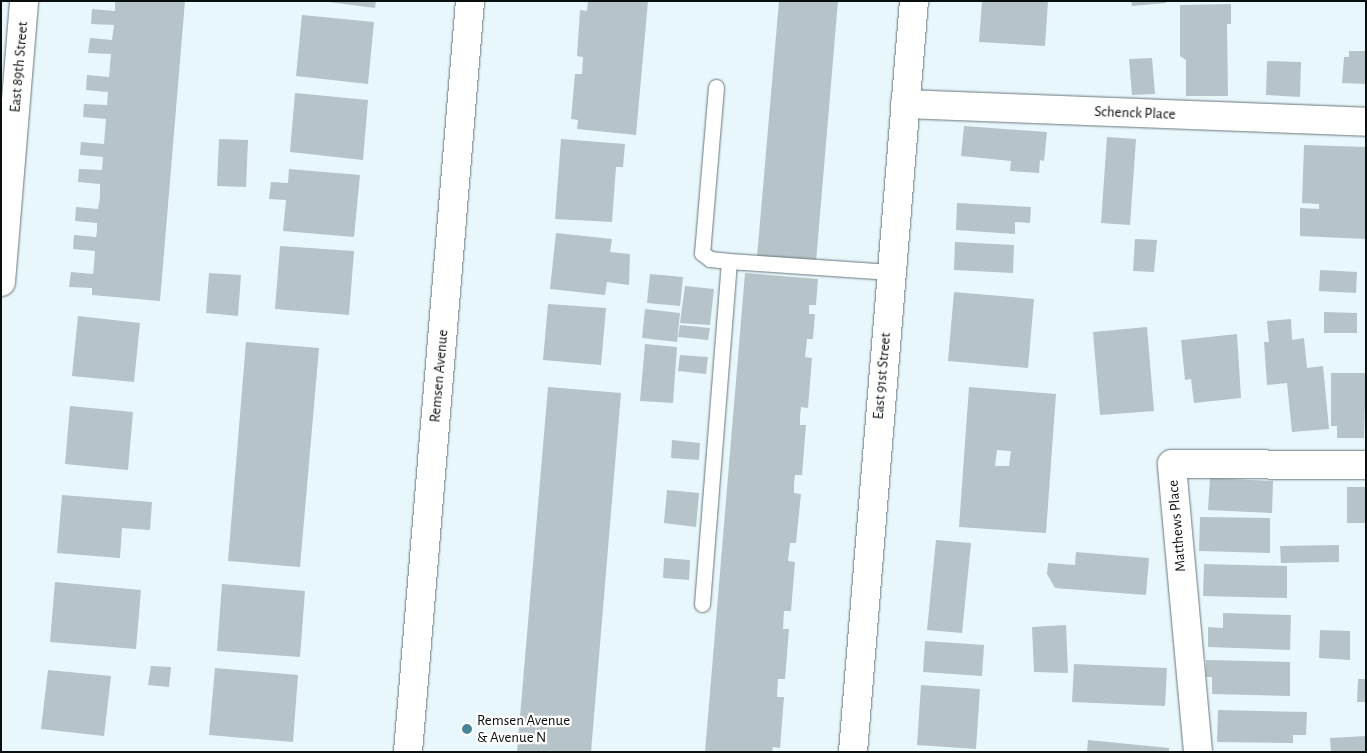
<!DOCTYPE html>
<html>
<head>
<meta charset="utf-8">
<style>
  body { margin:0 }
  #map { position:relative; width:1367px; height:753px; overflow:hidden; background:#e8f7fc; font-family:"Alegreya Sans",sans-serif }
  div>[style] { position:absolute }
  .building>* { inset:0; background:#b6c4c9 }
  .roads { filter:drop-shadow(0 0 1px #69767a) drop-shadow(0 0 1px #69767a) }
  .service>* { height:15px; margin:-7.5px; padding:0 7.5px; transform-origin:7.5px; border-radius:7.5px; background:#fff }
  .minor>* { height:28px; margin:-14px; padding:0 14px; transform-origin:14px; border-radius:14px; background:#fff }
  .dots>* { width:14px; height:14px; translate:-50% -50%; box-sizing:border-box; border:2px solid #fff; border-radius:50% }
  span { translate:-50% -50%; white-space:nowrap; text-align:center; line-height:1.15; -webkit-text-stroke:4.5px #fff; paint-order:stroke }
  .street-label { font-size:15px; color:#090e0f }
  .poi-label { font-size:15px; color:#090e0f }
  .left { translate:0 -50%; text-align:left }
  .frame { position:absolute; inset:0; border:2px solid #090e0f; pointer-events:none }
</style>
</head>
<body>
<div id="map">
  <div class="building">
    <i style="clip-path:polygon(115px 1px,185px 1px,160px 301px,92px 295px,92px 288px,69px 287px,71px 272px,93px 274px,94px 264px,95px 251px,73px 249px,74px 235px,96px 237px,97px 231px,97px 223px,75px 221px,76px 207px,98px 209px,100px 197px,100px 184px,78px 182px,79px 169px,102px 170px,103px 157px,80px 155px,81px 142px,104px 144px,105px 131px,106px 119px,83px 117px,84px 104px,107px 105px,108px 92px,86px 90px,87px 75px,109px 77px,110px 65px,111px 54px,88px 53px,90px 38px,112px 40px,114px 25px,91px 24px,92px 9px,115px 11px)"></i>
    <i style="clip-path:polygon(321px 1px,376px 1px,375px 8px)"></i>
    <i style="clip-path:polygon(588px 1px,648px 1px,636px 135px,577px 129px,578px 120px,571px 119px,575px 74px,582px 74px,583px 57px,577px 56px,580px 10px,587px 11px)"></i>
    <i style="clip-path:polygon(779px 1px,838px 1px,816px 262px,757px 257px)"></i>
    <i style="clip-path:polygon(982px 1px,1048px 1px,1045px 46px,979px 42px)"></i>
    <i style="clip-path:polygon(1131px 1px,1166px 1px,1166px 3px,1132px 6px)"></i>
    <i style="clip-path:polygon(1231px 4px,1231px 24px,1227px 24px,1228px 96px,1186px 96px,1186px 60px,1180px 56px,1180px 5px)"></i>
    <i style="clip-path:polygon(302px 15px,374px 22px,368px 84px,296px 76px)"></i>
    <i style="clip-path:polygon(1349px 51px,1366px 51px,1366px 84px,1342px 83px,1344px 57px,1349px 57px)"></i>
    <i style="clip-path:polygon(1152px 58px,1155px 94px,1132px 95px,1129px 59px)"></i>
    <i style="clip-path:polygon(1267px 61px,1301px 62px,1300px 97px,1266px 95px)"></i>
    <i style="clip-path:polygon(295px 93px,368px 100px,363px 160px,290px 152px)"></i>
    <i style="clip-path:polygon(964px 126px,1047px 132px,1044px 161px,1040px 160px,1039px 173px,1010px 171px,1011px 161px,961px 156px)"></i>
    <i style="clip-path:polygon(1107px 137px,1136px 139px,1130px 225px,1101px 223px)"></i>
    <i style="clip-path:polygon(219px 139px,248px 140px,246px 187px,217px 186px)"></i>
    <i style="clip-path:polygon(561px 139px,625px 144px,623px 167px,616px 167px,612px 222px,555px 219px)"></i>
    <i style="clip-path:polygon(1304px 145px,1366px 147px,1366px 239px,1300px 236px,1300px 208px,1319px 209px,1319px 204px,1302px 203px)"></i>
    <i style="clip-path:polygon(289px 169px,360px 175px,354px 237px,283px 231px,286px 200px,269px 199px,271px 182px,288px 183px)"></i>
    <i style="clip-path:polygon(957px 203px,1031px 207px,1030px 223px,1015px 222px,1015px 234px,956px 230px)"></i>
    <i style="clip-path:polygon(556px 233px,612px 239px,610px 252px,630px 254px,629px 285px,607px 282px,605px 295px,550px 289px)"></i>
    <i style="clip-path:polygon(1135px 239px,1157px 240px,1154px 272px,1133px 271px)"></i>
    <i style="clip-path:polygon(955px 242px,1014px 245px,1013px 273px,954px 270px)"></i>
    <i style="clip-path:polygon(280px 246px,354px 251px,349px 315px,275px 309px)"></i>
    <i style="clip-path:polygon(1320px 270px,1357px 272px,1356px 293px,1319px 291px)"></i>
    <i style="clip-path:polygon(209px 273px,241px 275px,238px 316px,206px 313px)"></i>
    <i style="clip-path:polygon(745px 273px,818px 279px,816px 305px,809px 305px,809px 314px,815px 314px,813px 339px,807px 339px,805px 357px,812px 358px,808px 408px,801px 407px,800px 416px,800px 425px,806px 425px,802px 475px,795px 475px,794px 484px,794px 493px,801px 494px,796px 543px,790px 543px,788px 561px,795px 562px,791px 611px,784px 611px,783px 629px,789px 629px,785px 679px,778px 679px,777px 697px,784px 697px,780px 748px,773px 747px,772px 752px,705px 752px)"></i>
    <i style="clip-path:polygon(650px 274px,683px 277px,680px 306px,647px 303px)"></i>
    <i style="clip-path:polygon(685px 286px,714px 289px,710px 325px,680px 323px)"></i>
    <i style="clip-path:polygon(954px 292px,1034px 299px,1028px 368px,948px 361px)"></i>
    <i style="clip-path:polygon(548px 304px,606px 308px,601px 365px,543px 360px)"></i>
    <i style="clip-path:polygon(645px 309px,680px 313px,677px 342px,642px 338px)"></i>
    <i style="clip-path:polygon(1324px 312px,1357px 313px,1357px 333px,1324px 333px)"></i>
    <i style="clip-path:polygon(78px 316px,140px 323px,134px 382px,72px 376px)"></i>
    <i style="clip-path:polygon(1291px 319px,1292px 340px,1304px 338px,1307px 368px,1323px 366px,1329px 429px,1292px 432px,1287px 383px,1267px 385px,1264px 342px,1269px 342px,1267px 321px)"></i>
    <i style="clip-path:polygon(680px 325px,710px 328px,708px 340px,678px 337px)"></i>
    <i style="clip-path:polygon(1147px 327px,1154px 411px,1100px 415px,1093px 332px)"></i>
    <i style="clip-path:polygon(1237px 334px,1241px 398px,1194px 403px,1191px 379px,1185px 380px,1181px 340px)"></i>
    <i style="clip-path:polygon(246px 342px,319px 348px,300px 567px,228px 561px)"></i>
    <i style="clip-path:polygon(645px 344px,677px 347px,673px 403px,640px 401px)"></i>
    <i style="clip-path:polygon(680px 355px,708px 357px,706px 374px,678px 371px)"></i>
    <i style="clip-path:polygon(1331px 373px,1366px 373px,1364px 438px,1337px 438px,1337px 426px,1331px 426px)"></i>
    <i style="clip-path:polygon(548px 387px,621px 393px,591px 752px,517px 752px)"></i>
    <i style="clip-path:polygon(evenodd,969px 387px,1056px 394px,1046px 533px,959px 527px,969px 387px,997px 450px,1011px 451px,1009px 466px,995px 466px,997px 450px)"></i>
    <i style="clip-path:polygon(70px 406px,133px 412px,128px 470px,65px 464px)"></i>
    <i style="clip-path:polygon(672px 440px,700px 443px,699px 460px,671px 458px)"></i>
    <i style="clip-path:polygon(1210px 478px,1273px 481px,1272px 513px,1208px 510px)"></i>
    <i style="clip-path:polygon(1347px 487px,1366px 487px,1366px 523px,1347px 523px)"></i>
    <i style="clip-path:polygon(667px 490px,699px 493px,696px 527px,664px 523px)"></i>
    <i style="clip-path:polygon(62px 495px,152px 502px,150px 530px,122px 528px,120px 558px,57px 553px)"></i>
    <i style="clip-path:polygon(1200px 517px,1270px 518px,1270px 553px,1199px 551px)"></i>
    <i style="clip-path:polygon(936px 540px,971px 543px,962px 633px,927px 630px)"></i>
    <i style="clip-path:polygon(1339px 545px,1339px 562px,1281px 563px,1280px 546px)"></i>
    <i style="clip-path:polygon(1076px 552px,1149px 558px,1146px 595px,1055px 588px,1047px 574px,1048px 563px,1075px 565px)"></i>
    <i style="clip-path:polygon(664px 558px,690px 560px,689px 580px,663px 578px)"></i>
    <i style="clip-path:polygon(1204px 564px,1287px 566px,1287px 598px,1203px 596px)"></i>
    <i style="clip-path:polygon(55px 582px,141px 590px,136px 649px,50px 642px)"></i>
    <i style="clip-path:polygon(222px 584px,305px 591px,300px 657px,217px 651px)"></i>
    <i style="clip-path:polygon(1223px 613px,1291px 615px,1290px 650px,1208px 647px,1208px 627px,1223px 628px)"></i>
    <i style="clip-path:polygon(1066px 625px,1068px 673px,1034px 672px,1032px 627px)"></i>
    <i style="clip-path:polygon(1320px 630px,1350px 631px,1350px 660px,1319px 658px)"></i>
    <i style="clip-path:polygon(925px 641px,984px 645px,982px 676px,923px 672px)"></i>
    <i style="clip-path:polygon(1206px 660px,1290px 662px,1290px 696px,1212px 694px,1212px 677px,1206px 677px)"></i>
    <i style="clip-path:polygon(1074px 664px,1167px 668px,1165px 706px,1072px 702px)"></i>
    <i style="clip-path:polygon(151px 666px,171px 667px,169px 687px,148px 685px)"></i>
    <i style="clip-path:polygon(215px 668px,298px 675px,293px 742px,209px 735px)"></i>
    <i style="clip-path:polygon(48px 670px,111px 676px,104px 736px,41px 729px)"></i>
    <i style="clip-path:polygon(1358px 679px,1366px 679px,1366px 702px,1357px 702px)"></i>
    <i style="clip-path:polygon(921px 685px,980px 689px,976px 749px,917px 745px)"></i>
    <i style="clip-path:polygon(1218px 710px,1307px 712px,1306px 735px,1293px 735px,1293px 743px,1217px 742px)"></i>
    <i style="clip-path:polygon(1366px 736px,1366px 752px,1331px 752px,1330px 738px)"></i>
    <i style="clip-path:polygon(1088px 740px,1169px 748px,1169px 752px,1087px 752px)"></i>
  </div>
  <div class="roads">
    <div class="service">
      <i style="left:716px;top:87px;width:167px;rotate:94.8deg"></i>
      <i style="left:702px;top:253px;width:10px;rotate:37deg"></i>
      <i style="left:710px;top:259px;width:19px;rotate:6deg"></i>
      <i style="left:729px;top:261px;width:162px;rotate:3.9deg"></i>
      <i style="left:702px;top:604px;width:344px;rotate:-85.5deg"></i>
    </div>
    <div class="minor">
      <i style="left:905px;top:104px;width:461px;rotate:2.2deg"></i>
      <i style="left:1px;top:282px;width:282px;rotate:-85.3deg"></i>
      <i style="left:408px;top:752px;width:754px;rotate:-85.28deg"></i>
      <i style="left:853px;top:752px;width:753px;rotate:-85.36deg"></i>
      <i style="left:1198px;top:752px;width:289px;rotate:-95.2deg"></i>
      <i style="left:1172px;top:464px;width:194px;rotate:0.3deg"></i>
    </div>
  </div>
  <div class="dots">
    <i style="left:467px;top:729px;background:#458699"></i>
  </div>
  <div class="street-label">
    <span style="left:19px;top:67px;rotate:-85deg">East 89th Street</span>
    <span style="left:1135px;top:113px;rotate:2deg">Schenck Place</span>
    <span style="left:439px;top:376px;rotate:-85deg">Remsen Avenue</span>
    <span style="left:882px;top:376px;rotate:-85deg">East 91st Street</span>
    <span style="left:1177px;top:526px;rotate:-95deg">Matthews Place</span>
  </div>
  <div class="poi-label">
    <span class="left" style="left:477px;top:729px">Remsen Avenue<br>&amp; Avenue N</span>
  </div>
  <div class="frame"></div>
</div>
</body>
</html>
